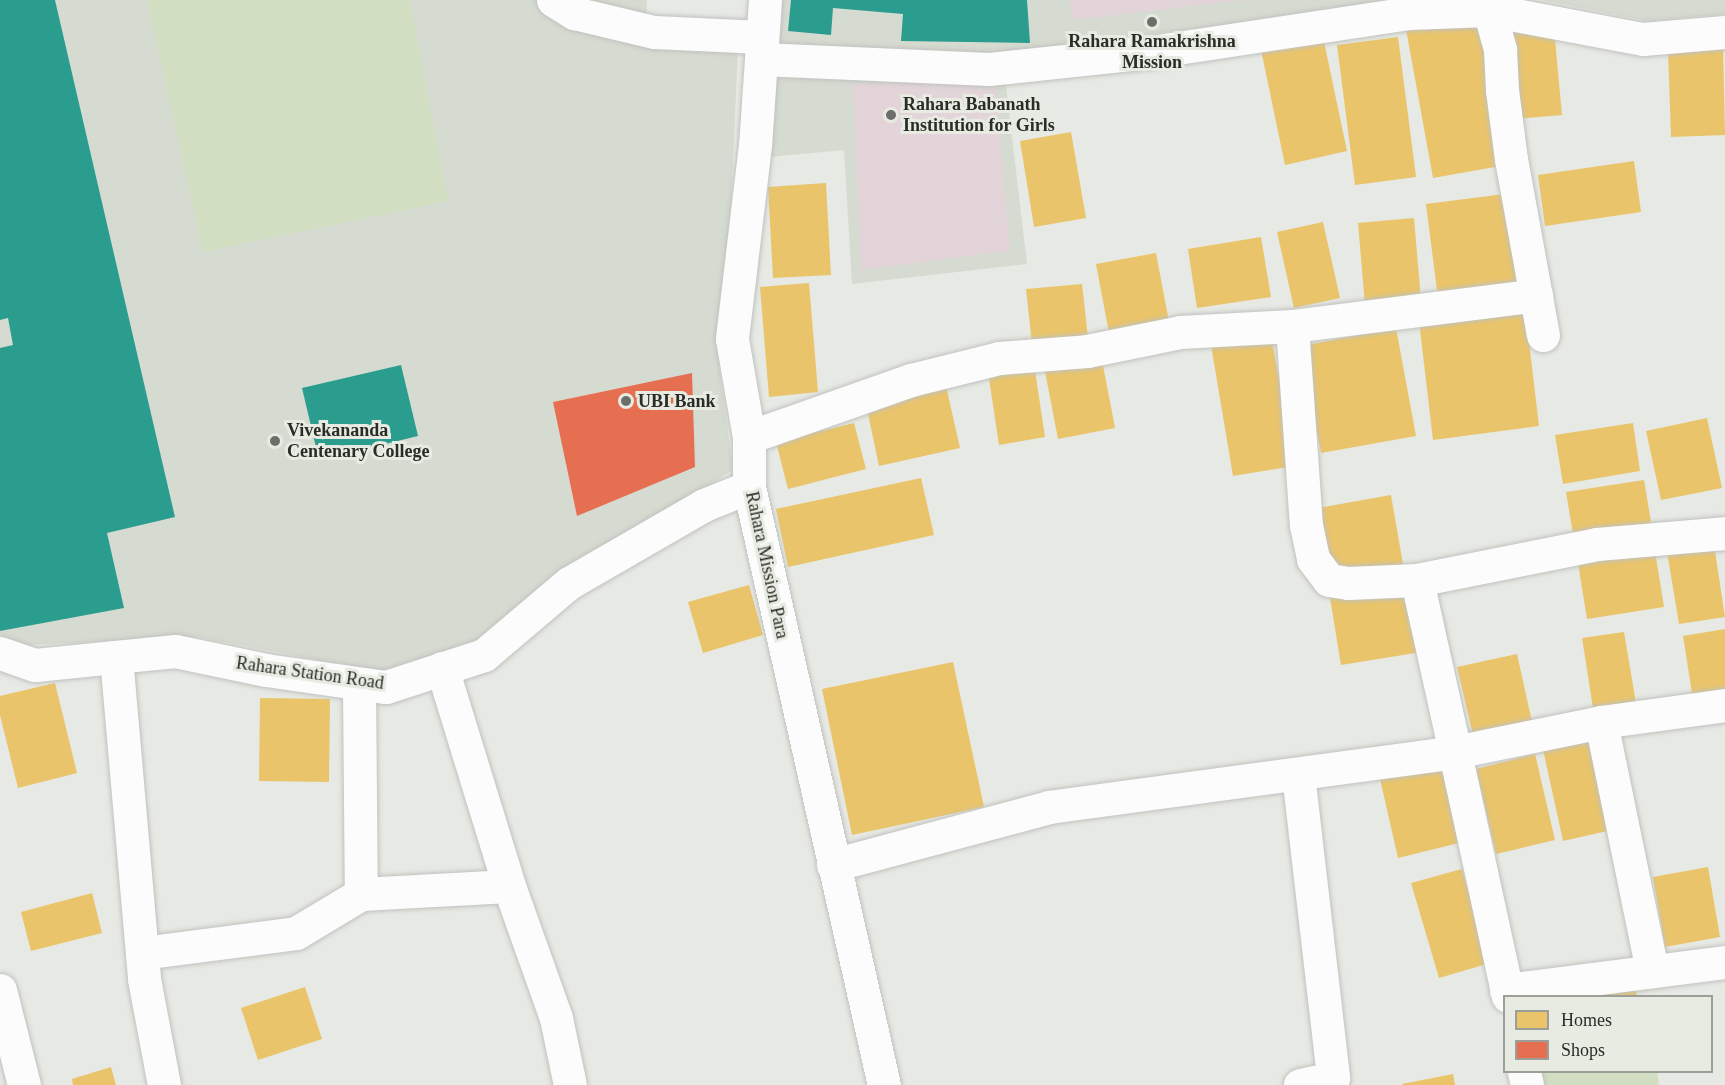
<!DOCTYPE html>
<html>
<head>
<meta charset="utf-8">
<style>
  body { margin:0 }
  #map { position:relative; width:1725px; height:1085px; overflow:hidden; background:#e7e9e4; font-family:"Times New Roman",serif }
  div>[style] { position:absolute }
  .built>* { inset:0; background:#d6dbd1 }
  .green>* { inset:0; background:#e2d4d8 }
  .water>* { inset:0; background:#d1dec2 }
  .homes>* { inset:0; background:#e9c46a }
  .shops>* { inset:0; background:#e76f51 }
  .schools>* { inset:0; background:#2a9d8f }
  .roads { filter:drop-shadow(0 0 2px #c0c2bf) drop-shadow(0 0 2px #c0c2bf) }
  .minor>* { height:33px; margin:-16.5px; padding:0 16.5px; transform-origin:16.5px; border-radius:16.5px; background:#fbfcfb }
  .dots>* { width:16px; height:16px; translate:-50% -50%; box-sizing:border-box; border:3px solid #e7ebe2; border-radius:50% }
  span { translate:-50% -50%; white-space:nowrap; text-align:center; line-height:1.15; -webkit-text-stroke:6px #e7ebe2; paint-order:stroke }
  .poi-label { font-size:18px; color:#2a2c28; font-weight:700 }
  .left { translate:0 -50%; text-align:left }
  .street-label { font-size:18px; color:#2a2c28 }
  .legend { position:absolute; left:1503px; top:995px; width:210px; height:78px; box-sizing:border-box; background:#e7ebe2; border:2px solid #9b9f98; margin:0; padding:8px 10px; list-style:none; font-size:18px; color:#2a2c28 }
  .legend li { display:flex; align-items:center; gap:12px; height:30px }
  .legend b { width:30px; border:2px solid #9b9f98 }
</style>
</head>
<body>
<div id="map">
  <div class="built">
    <i style="clip-path:polygon(0 0,647px 0,644px 46px,738px 47px,729px 252px,718px 357px,733px 470px,569px 572px,484px 640px,382px 672px,198px 637px,26px 645px,0 635px)"></i>
    <i style="clip-path:polygon(781px 0,1426px 0,1002px 52px,1027px 264px,852px 284px,844px 150px,769px 157px)"></i>
    <i style="clip-path:polygon(1542px 0,1725px 0,1725px 14px,1648px 21px)"></i>
  </div>
  <div class="green">
    <i style="clip-path:polygon(1070px 0,1244px 0,1072px 20px)"></i>
    <i style="clip-path:polygon(995px 80px,1010px 251px,861px 270px,853px 84px)"></i>
  </div>
  <div class="water">
    <i style="clip-path:polygon(147px 0,410px 0,448px 201px,203px 252px)"></i>
    <i style="clip-path:polygon(1534px 1072px,1657px 1072px,1659px 1085px,1537px 1085px)"></i>
  </div>
  <div class="homes">
    <i style="clip-path:polygon(1479px 15px,1506px 165px,1433px 178px,1406px 29px)"></i>
    <i style="clip-path:polygon(1554px 29px,1562px 115px,1514px 119px,1506px 34px)"></i>
    <i style="clip-path:polygon(1322px 32px,1347px 151px,1285px 165px,1260px 45px)"></i>
    <i style="clip-path:polygon(1398px 37px,1416px 177px,1355px 185px,1337px 45px)"></i>
    <i style="clip-path:polygon(1723px 47px,1725px 135px,1671px 137px,1668px 50px)"></i>
    <i style="clip-path:polygon(1071px 132px,1086px 218px,1034px 227px,1020px 141px)"></i>
    <i style="clip-path:polygon(1634px 161px,1641px 212px,1545px 226px,1538px 175px)"></i>
    <i style="clip-path:polygon(826px 183px,831px 275px,773px 278px,768px 187px)"></i>
    <i style="clip-path:polygon(1504px 194px,1517px 288px,1438px 298px,1426px 204px)"></i>
    <i style="clip-path:polygon(1414px 218px,1421px 300px,1365px 305px,1358px 223px)"></i>
    <i style="clip-path:polygon(1323px 222px,1340px 298px,1294px 308px,1277px 232px)"></i>
    <i style="clip-path:polygon(1261px 237px,1271px 297px,1197px 308px,1188px 249px)"></i>
    <i style="clip-path:polygon(1156px 253px,1169px 322px,1109px 333px,1096px 264px)"></i>
    <i style="clip-path:polygon(809px 283px,818px 392px,769px 397px,760px 287px)"></i>
    <i style="clip-path:polygon(1082px 284px,1088px 337px,1032px 344px,1026px 289px)"></i>
    <i style="clip-path:polygon(1525px 308px,1539px 426px,1433px 440px,1419px 321px)"></i>
    <i style="clip-path:polygon(1396px 328px,1416px 436px,1321px 453px,1301px 346px)"></i>
    <i style="clip-path:polygon(1271px 334px,1294px 466px,1233px 476px,1211px 345px)"></i>
    <i style="clip-path:polygon(1101px 355px,1115px 428px,1058px 439px,1044px 366px)"></i>
    <i style="clip-path:polygon(1034px 364px,1045px 437px,999px 445px,988px 372px)"></i>
    <i style="clip-path:polygon(946px 386px,960px 448px,879px 466px,866px 404px)"></i>
    <i style="clip-path:polygon(1707px 418px,1722px 488px,1661px 500px,1646px 431px)"></i>
    <i style="clip-path:polygon(854px 423px,866px 469px,788px 489px,776px 442px)"></i>
    <i style="clip-path:polygon(1633px 423px,1640px 471px,1563px 484px,1555px 435px)"></i>
    <i style="clip-path:polygon(921px 478px,934px 535px,788px 567px,776px 509px)"></i>
    <i style="clip-path:polygon(1644px 480px,1652px 528px,1574px 540px,1566px 492px)"></i>
    <i style="clip-path:polygon(1391px 495px,1404px 570px,1331px 583px,1318px 508px)"></i>
    <i style="clip-path:polygon(1654px 545px,1664px 607px,1587px 619px,1577px 557px)"></i>
    <i style="clip-path:polygon(1714px 545px,1725px 617px,1679px 624px,1667px 552px)"></i>
    <i style="clip-path:polygon(1416px 583px,1428px 651px,1341px 665px,1330px 598px)"></i>
    <i style="clip-path:polygon(749px 585px,763px 635px,703px 653px,688px 602px)"></i>
    <i style="clip-path:polygon(1725px 629px,1725px 700px,1694px 706px,1683px 636px)"></i>
    <i style="clip-path:polygon(1624px 632px,1638px 715px,1595px 721px,1582px 638px)"></i>
    <i style="clip-path:polygon(1517px 654px,1532px 722px,1473px 735px,1457px 667px)"></i>
    <i style="clip-path:polygon(953px 662px,984px 807px,852px 835px,822px 689px)"></i>
    <i style="clip-path:polygon(55px 683px,77px 773px,18px 788px,0 715px,0 696px)"></i>
    <i style="clip-path:polygon(260px 698px,330px 699px,329px 782px,259px 781px)"></i>
    <i style="clip-path:polygon(1614px 730px,1634px 825px,1563px 841px,1542px 745px)"></i>
    <i style="clip-path:polygon(1535px 754px,1555px 840px,1496px 854px,1476px 769px)"></i>
    <i style="clip-path:polygon(1439px 756px,1459px 843px,1398px 858px,1378px 770px)"></i>
    <i style="clip-path:polygon(1708px 867px,1720px 937px,1665px 947px,1653px 877px)"></i>
    <i style="clip-path:polygon(1462px 869px,1490px 963px,1439px 978px,1411px 883px)"></i>
    <i style="clip-path:polygon(92px 893px,102px 933px,31px 951px,21px 912px)"></i>
    <i style="clip-path:polygon(1634px 984px,1637px 996px,1570px 996px)"></i>
    <i style="clip-path:polygon(305px 987px,322px 1039px,258px 1060px,241px 1008px)"></i>
    <i style="clip-path:polygon(111px 1067px,116px 1085px,73px 1085px,72px 1079px)"></i>
    <i style="clip-path:polygon(1453px 1074px,1455px 1085px,1402px 1085px,1402px 1084px)"></i>
  </div>
  <div class="shops">
    <i style="clip-path:polygon(692px 373px,695px 467px,577px 516px,553px 402px)"></i>
  </div>
  <div class="schools">
    <i style="clip-path:polygon(0 0,55px 0,175px 517px,107px 533px,124px 608px,0 631px,0 348px,13px 345px,8px 318px,0 320px)"></i>
    <i style="clip-path:polygon(791px 0,1027px 0,1030px 43px,901px 41px,903px 14px,833px 8px,831px 35px,788px 31px)"></i>
    <i style="clip-path:polygon(401px 365px,418px 436px,319px 460px,302px 388px)"></i>
  </div>
  <div class="roads">
    <div class="minor">
      <i style="left:553px;top:0;width:25px;rotate:32deg"></i>
      <i style="left:574px;top:13px;width:82px;rotate:13.4deg"></i>
      <i style="left:654px;top:32px;width:108px;rotate:2.7deg"></i>
      <i style="left:765px;top:0;width:145px;rotate:93.9deg"></i>
      <i style="left:755px;top:145px;width:195px;rotate:96.8deg"></i>
      <i style="left:732px;top:339px;width:99px;rotate:80.2deg"></i>
      <i style="left:749px;top:437px;width:50px;rotate:90deg"></i>
      <i style="left:749px;top:487px;width:613px;rotate:77.28deg"></i>
      <i style="left:1489px;top:10px;width:41px;rotate:74.2deg"></i>
      <i style="left:1500px;top:49px;width:41px;rotate:87.2deg"></i>
      <i style="left:1502px;top:90px;width:70px;rotate:82.6deg"></i>
      <i style="left:1511px;top:159px;width:179px;rotate:79.7deg"></i>
      <i style="left:761px;top:59px;width:228px;rotate:2.5deg"></i>
      <i style="left:989px;top:69px;width:163px;rotate:-6deg"></i>
      <i style="left:1151px;top:52px;width:261px;rotate:-8.6deg"></i>
      <i style="left:1409px;top:13px;width:80px;rotate:-2.1deg"></i>
      <i style="left:1489px;top:10px;width:157px;rotate:10.7deg"></i>
      <i style="left:1643px;top:39px;width:82px;rotate:-4.9deg"></i>
      <i style="left:1292px;top:326px;width:199px;rotate:86deg"></i>
      <i style="left:1306px;top:525px;width:35px;rotate:78deg"></i>
      <i style="left:1313px;top:559px;width:26px;rotate:53deg"></i>
      <i style="left:1329px;top:580px;width:19px;rotate:9deg"></i>
      <i style="left:1348px;top:583px;width:69px;rotate:-2.5deg"></i>
      <i style="left:1417px;top:580px;width:184px;rotate:-11.3deg"></i>
      <i style="left:1597px;top:544px;width:128px;rotate:-4.9deg"></i>
      <i style="left:749px;top:437px;width:172px;rotate:-19.4deg"></i>
      <i style="left:911px;top:380px;width:91px;rotate:-14deg"></i>
      <i style="left:999px;top:358px;width:88px;rotate:-4.5deg"></i>
      <i style="left:1087px;top:351px;width:95px;rotate:-11.5deg"></i>
      <i style="left:1180px;top:332px;width:112px;rotate:-3.1deg"></i>
      <i style="left:1292px;top:326px;width:246px;rotate:-7.2deg"></i>
      <i style="left:0;top:653px;width:37px;rotate:19deg"></i>
      <i style="left:35px;top:665px;width:141px;rotate:-5.7deg"></i>
      <i style="left:175px;top:651px;width:93px;rotate:11.8deg"></i>
      <i style="left:266px;top:670px;width:121px;rotate:8.1deg"></i>
      <i style="left:386px;top:687px;width:103px;rotate:-18.1deg"></i>
      <i style="left:484px;top:655px;width:111px;rotate:-40.3deg"></i>
      <i style="left:569px;top:583px;width:156px;rotate:-30deg"></i>
      <i style="left:704px;top:505px;width:48px;rotate:-21.8deg"></i>
      <i style="left:116px;top:657px;width:323px;rotate:85deg"></i>
      <i style="left:144px;top:979px;width:108px;rotate:79.3deg"></i>
      <i style="left:442px;top:668px;width:228px;rotate:72.9deg"></i>
      <i style="left:509px;top:886px;width:140px;rotate:70.4deg"></i>
      <i style="left:556px;top:1018px;width:68px;rotate:78.2deg"></i>
      <i style="left:359px;top:684px;width:210px;rotate:89.5deg"></i>
      <i style="left:1601px;top:722px;width:254px;rotate:78.4deg"></i>
      <i style="left:1298px;top:774px;width:306px;rotate:83.4deg"></i>
      <i style="left:1333px;top:1078px;width:34px;rotate:168deg"></i>
      <i style="left:833px;top:865px;width:224px;rotate:-15deg"></i>
      <i style="left:1049px;top:807px;width:410px;rotate:-7.7deg"></i>
      <i style="left:1455px;top:752px;width:176px;rotate:-102.5deg"></i>
      <i style="left:142px;top:953px;width:155px;rotate:-7.4deg"></i>
      <i style="left:296px;top:933px;width:76px;rotate:-31deg"></i>
      <i style="left:361px;top:894px;width:148px;rotate:-3.1deg"></i>
      <i style="left:0;top:990px;width:98px;rotate:75.8deg"></i>
      <i style="left:1506px;top:990px;width:221px;rotate:-7.3deg"></i>
      <i style="left:1508px;top:996px;width:250px;rotate:-102.3deg"></i>
      <i style="left:1455px;top:752px;width:149px;rotate:-11.6deg"></i>
      <i style="left:1601px;top:722px;width:125px;rotate:-7.8deg"></i>
      <i style="left:1524px;top:1072px;width:13px;rotate:77deg"></i>
    </div>
  </div>
  <div class="dots">
    <i style="left:1152px;top:22px;background:#6c6e6a"></i>
    <i style="left:891px;top:115px;background:#6c6e6a"></i>
    <i style="left:626px;top:401px;background:#6c6e6a"></i>
    <i style="left:275px;top:441px;background:#6c6e6a"></i>
  </div>
  <div class="poi-label">
    <span style="left:1152px;top:52px">Rahara Ramakrishna<br>Mission</span>
    <span class="left" style="left:903px;top:115px">Rahara Babanath<br>Institution for Girls</span>
    <span class="left" style="left:638px;top:401px">UBI Bank</span>
    <span class="left" style="left:287px;top:441px">Vivekananda<br>Centenary College</span>
  </div>
  <div class="street-label">
    <span style="left:767px;top:565px;rotate:78deg">Rahara Mission Para</span>
    <span style="left:310px;top:673px;rotate:8deg">Rahara Station Road</span>
  </div>
  <ul class="legend">
  <li><b style="height:16px;background:#e9c46a"></b>Homes</li>
  <li><b style="height:16px;background:#e76f51"></b>Shops</li>
  </ul>
</div>
</body>
</html>
